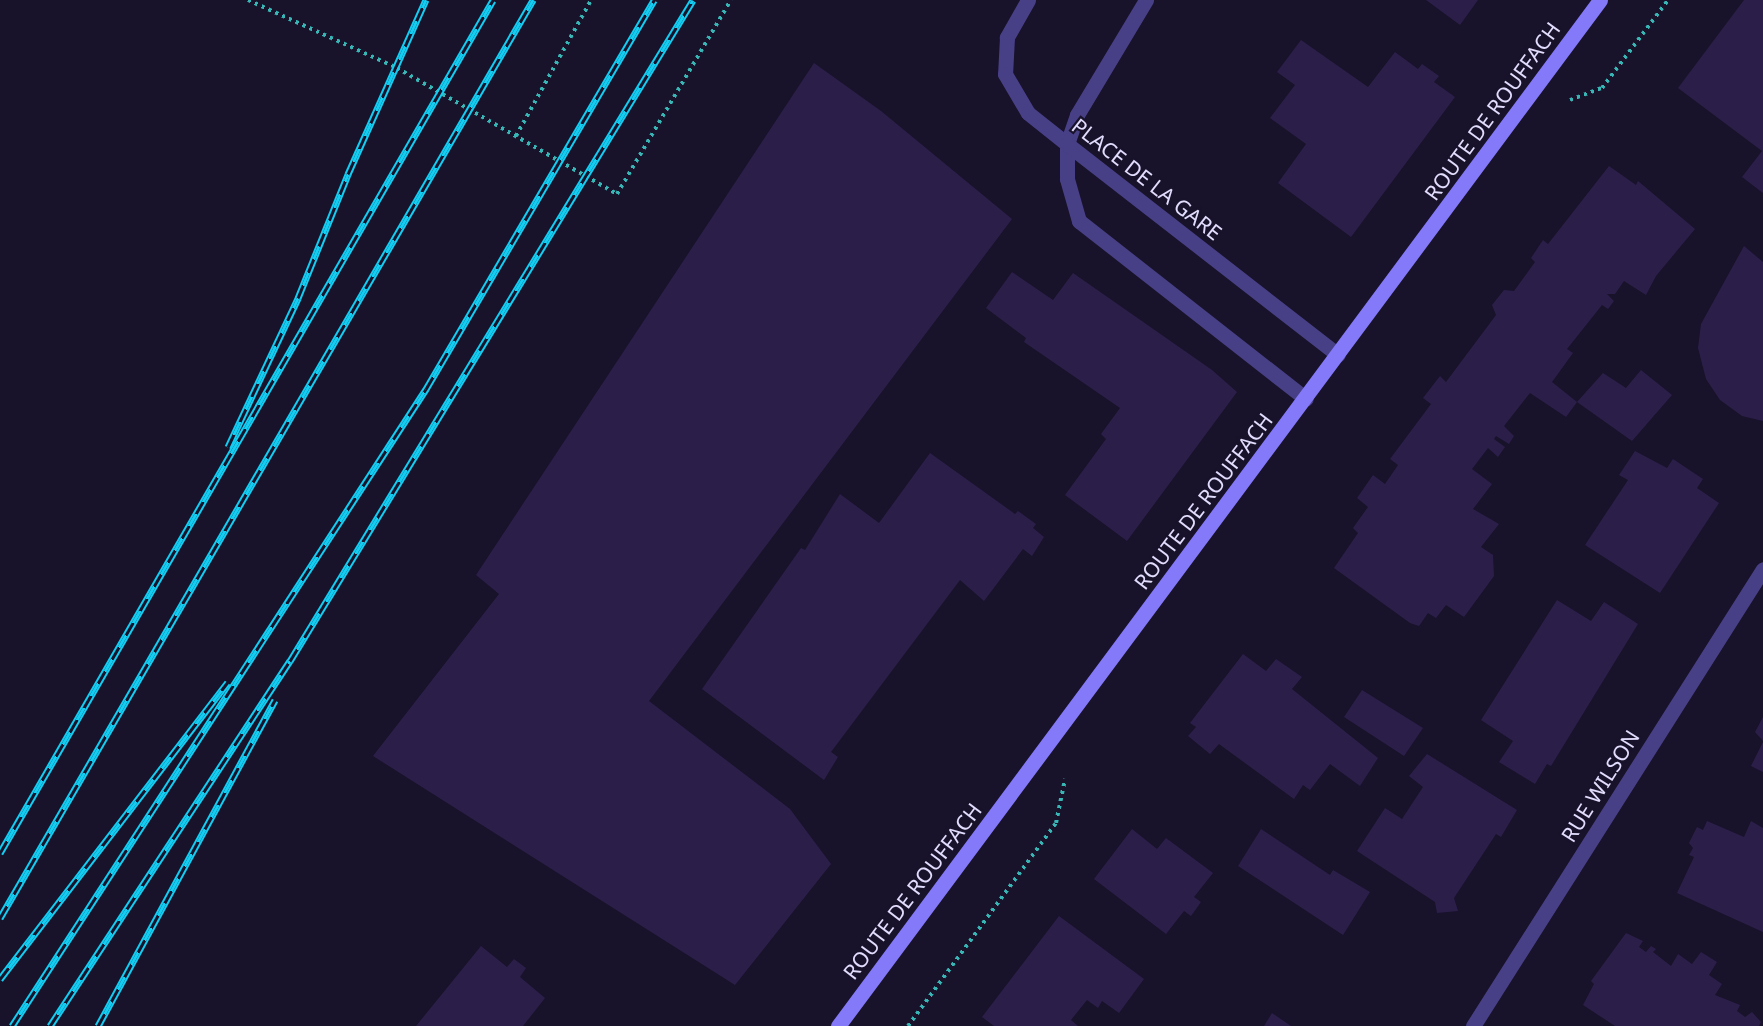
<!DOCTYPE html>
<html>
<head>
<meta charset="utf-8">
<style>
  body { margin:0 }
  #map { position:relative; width:1763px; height:1026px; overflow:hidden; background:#18122a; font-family:"Noto Sans",sans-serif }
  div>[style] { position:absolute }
  .building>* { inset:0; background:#2b1f4a }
  .path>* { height:4px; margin-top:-2px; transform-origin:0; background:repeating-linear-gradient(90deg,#38b6b6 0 3px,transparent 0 7.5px) }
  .service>* { height:15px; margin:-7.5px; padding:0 7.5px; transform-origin:7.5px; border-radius:7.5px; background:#474086 }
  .minor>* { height:15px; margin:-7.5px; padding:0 7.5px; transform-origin:7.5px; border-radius:7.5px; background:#474086 }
  .secondary>* { height:15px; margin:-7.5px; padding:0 7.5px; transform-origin:7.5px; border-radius:7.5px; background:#8479f8 }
  .rail>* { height:7px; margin-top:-3.5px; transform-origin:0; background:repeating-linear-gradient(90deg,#18122a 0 14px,#13cef2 0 28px); box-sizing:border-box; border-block:2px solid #13cef2 }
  span { translate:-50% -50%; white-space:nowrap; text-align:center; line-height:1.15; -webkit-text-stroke:4.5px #18122a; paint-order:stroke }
  .street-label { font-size:21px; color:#e2ddfd }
</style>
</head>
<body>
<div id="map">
  <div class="building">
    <i style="clip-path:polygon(1426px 0,1478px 0,1460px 25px)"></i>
    <i style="clip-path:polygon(1744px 0,1763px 0,1763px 193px,1742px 177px,1762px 151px,1678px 88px)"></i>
    <i style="clip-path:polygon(1301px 40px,1368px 87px,1395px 52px,1418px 69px,1422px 64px,1439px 76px,1434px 82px,1455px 97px,1351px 237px,1278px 183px,1306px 144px,1270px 118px,1295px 85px,1277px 72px)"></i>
    <i style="clip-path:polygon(814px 63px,881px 111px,1012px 219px,649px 701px,790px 809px,831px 864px,735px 985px,373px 756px,499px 594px,476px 575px)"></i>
    <i style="clip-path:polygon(1609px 166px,1636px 185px,1638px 181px,1695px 229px,1656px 276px,1646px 295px,1624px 281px,1615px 294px,1607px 294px,1614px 301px,1608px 309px,1602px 305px,1567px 349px,1573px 353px,1552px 382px,1577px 402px,1566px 417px,1530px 393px,1504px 426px,1514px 436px,1509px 444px,1496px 436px,1494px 439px,1505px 447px,1498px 457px,1488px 448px,1472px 469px,1492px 484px,1473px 509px,1499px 524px,1481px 547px,1493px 555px,1494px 576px,1464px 617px,1446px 605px,1436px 618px,1428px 613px,1419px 626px,1410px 623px,1334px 568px,1358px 533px,1353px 528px,1368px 507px,1357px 498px,1373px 475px,1385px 484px,1398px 465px,1390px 459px,1431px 404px,1423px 398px,1440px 376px,1446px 382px,1496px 315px,1492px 305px,1504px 290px,1514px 291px,1535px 262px,1531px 258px,1543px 240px,1548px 244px)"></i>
    <i style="clip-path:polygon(1744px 246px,1763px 262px,1763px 421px,1742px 416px,1720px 400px,1706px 379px,1698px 348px,1701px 324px)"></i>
    <i style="clip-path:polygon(1012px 272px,1053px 300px,1073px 273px,1212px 370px,1237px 392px,1127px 541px,1065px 495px,1106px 439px,1101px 434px,1120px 408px,1024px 342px,1026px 338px,986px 308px)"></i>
    <i style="clip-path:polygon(1641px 370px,1672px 395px,1632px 441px,1577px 402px,1603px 373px,1626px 388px)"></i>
    <i style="clip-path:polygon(1635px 451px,1667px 468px,1673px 459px,1703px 479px,1697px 488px,1719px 503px,1660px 593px,1585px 545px,1628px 480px,1619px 475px)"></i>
    <i style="clip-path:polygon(930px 453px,1015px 514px,1018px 511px,1036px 524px,1033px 528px,1044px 537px,1032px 556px,1023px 549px,984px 601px,960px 580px,831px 752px,838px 757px,824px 780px,702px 689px,801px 548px,805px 550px,840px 494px,879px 523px)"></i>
    <i style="clip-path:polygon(1557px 600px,1591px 621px,1604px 602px,1638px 624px,1551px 766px,1547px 764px,1535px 784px,1499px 762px,1513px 741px,1481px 720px)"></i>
    <i style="clip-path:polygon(1243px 654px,1266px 671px,1276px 659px,1302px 677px,1292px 689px,1378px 758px,1360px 786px,1330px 764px,1310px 790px,1303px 785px,1294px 799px,1219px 744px,1210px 754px,1188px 736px,1196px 727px,1190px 723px)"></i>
    <i style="clip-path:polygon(1362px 690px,1423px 728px,1404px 756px,1344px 717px)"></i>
    <i style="clip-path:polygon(1763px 717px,1763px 741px,1755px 732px)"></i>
    <i style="clip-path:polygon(1763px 742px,1763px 772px,1751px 766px)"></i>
    <i style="clip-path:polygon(1427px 754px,1517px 810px,1501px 837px,1496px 834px,1454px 898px,1458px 911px,1437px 913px,1435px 902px,1357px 851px,1385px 808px,1402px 819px,1423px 787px,1409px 776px)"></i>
    <i style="clip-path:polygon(1707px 821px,1744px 837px,1751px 821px,1763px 828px,1763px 932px,1677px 893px,1694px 857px,1689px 855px,1693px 848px,1689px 843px,1697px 827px,1703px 830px)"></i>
    <i style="clip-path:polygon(1132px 829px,1157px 849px,1166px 838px,1213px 873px,1194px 897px,1201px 902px,1191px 916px,1184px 911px,1166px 934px,1094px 879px)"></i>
    <i style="clip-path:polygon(1261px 829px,1330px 875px,1333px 870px,1370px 892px,1343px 935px,1238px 866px)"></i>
    <i style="clip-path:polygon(1059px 916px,1144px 979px,1119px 1013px,1102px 1001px,1098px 1008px,1087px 1000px,1071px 1020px,1078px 1026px,994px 1026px,982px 1017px)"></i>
    <i style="clip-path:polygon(1626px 933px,1643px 941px,1639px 947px,1646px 952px,1651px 946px,1656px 949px,1653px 952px,1671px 966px,1678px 954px,1692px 964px,1701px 952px,1717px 962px,1709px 975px,1722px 984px,1715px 995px,1740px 1005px,1737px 1011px,1745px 1017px,1752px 1012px,1761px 1022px,1759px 1026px,1615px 1026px,1583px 1005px,1594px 984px,1591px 981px)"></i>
    <i style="clip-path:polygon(481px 946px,507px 967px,514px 959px,526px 968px,520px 977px,545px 998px,523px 1026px,416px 1026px)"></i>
    <i style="clip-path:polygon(1272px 1013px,1291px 1026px,1264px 1026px)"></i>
  </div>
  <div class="path">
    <i style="left:248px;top:0;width:164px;rotate:24.5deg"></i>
    <i style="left:397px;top:68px;width:254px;rotate:29.8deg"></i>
    <i style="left:617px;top:194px;width:225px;rotate:-59.6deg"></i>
    <i style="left:1570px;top:100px;width:34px;rotate:-21deg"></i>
    <i style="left:1602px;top:88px;width:110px;rotate:-53.1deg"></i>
    <i style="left:516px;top:136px;width:155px;rotate:-61.1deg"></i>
    <i style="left:908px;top:1026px;width:251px;rotate:-53.9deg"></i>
    <i style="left:1056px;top:823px;width:45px;rotate:-78.4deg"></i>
  </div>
  <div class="service">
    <i style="left:1028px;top:0;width:43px;rotate:119.6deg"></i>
    <i style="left:1007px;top:37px;width:37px;rotate:93deg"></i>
    <i style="left:1005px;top:74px;width:45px;rotate:59.5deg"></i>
    <i style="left:1028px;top:113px;width:50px;rotate:38.5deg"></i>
  </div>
  <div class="minor">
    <i style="left:1146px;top:0;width:134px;rotate:121deg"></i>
    <i style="left:1077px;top:115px;width:31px;rotate:109deg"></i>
    <i style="left:1067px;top:144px;width:35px;rotate:90deg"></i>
    <i style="left:1067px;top:179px;width:44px;rotate:74.1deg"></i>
    <i style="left:1079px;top:221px;width:288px;rotate:38.1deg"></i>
    <i style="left:1067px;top:144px;width:343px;rotate:37.9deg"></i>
    <i style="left:1473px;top:1026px;width:541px;rotate:-57.6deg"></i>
  </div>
  <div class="secondary">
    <i style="left:838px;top:1026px;width:1278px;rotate:-53.4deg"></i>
  </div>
  <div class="rail">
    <i style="left:228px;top:447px;width:165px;rotate:-64.8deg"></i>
    <i style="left:298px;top:298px;width:134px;rotate:-68deg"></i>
    <i style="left:348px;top:174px;width:191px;rotate:-65.9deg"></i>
    <i style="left:0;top:853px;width:985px;rotate:-59.97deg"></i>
    <i style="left:0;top:918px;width:1062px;rotate:-59.86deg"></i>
    <i style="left:0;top:979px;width:374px;rotate:-52.5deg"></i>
    <i style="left:12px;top:1026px;width:760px;rotate:-56.98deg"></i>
    <i style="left:426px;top:389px;width:451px;rotate:-59.6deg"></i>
    <i style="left:50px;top:1026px;width:437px;rotate:-56.7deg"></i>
    <i style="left:290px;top:661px;width:774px;rotate:-58.63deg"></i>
    <i style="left:98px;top:1026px;width:371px;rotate:-61.5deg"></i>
  </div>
  <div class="street-label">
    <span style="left:1492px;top:111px;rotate:-54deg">ROUTE DE ROUFFACH</span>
    <span style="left:1147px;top:179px;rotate:38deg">PLACE DE LA GARE</span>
    <span style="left:1203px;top:501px;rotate:-53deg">ROUTE DE ROUFFACH</span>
    <span style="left:1600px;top:786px;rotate:-58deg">RUE WILSON</span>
    <span style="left:912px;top:891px;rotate:-53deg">ROUTE DE ROUFFACH</span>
  </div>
</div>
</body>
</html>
